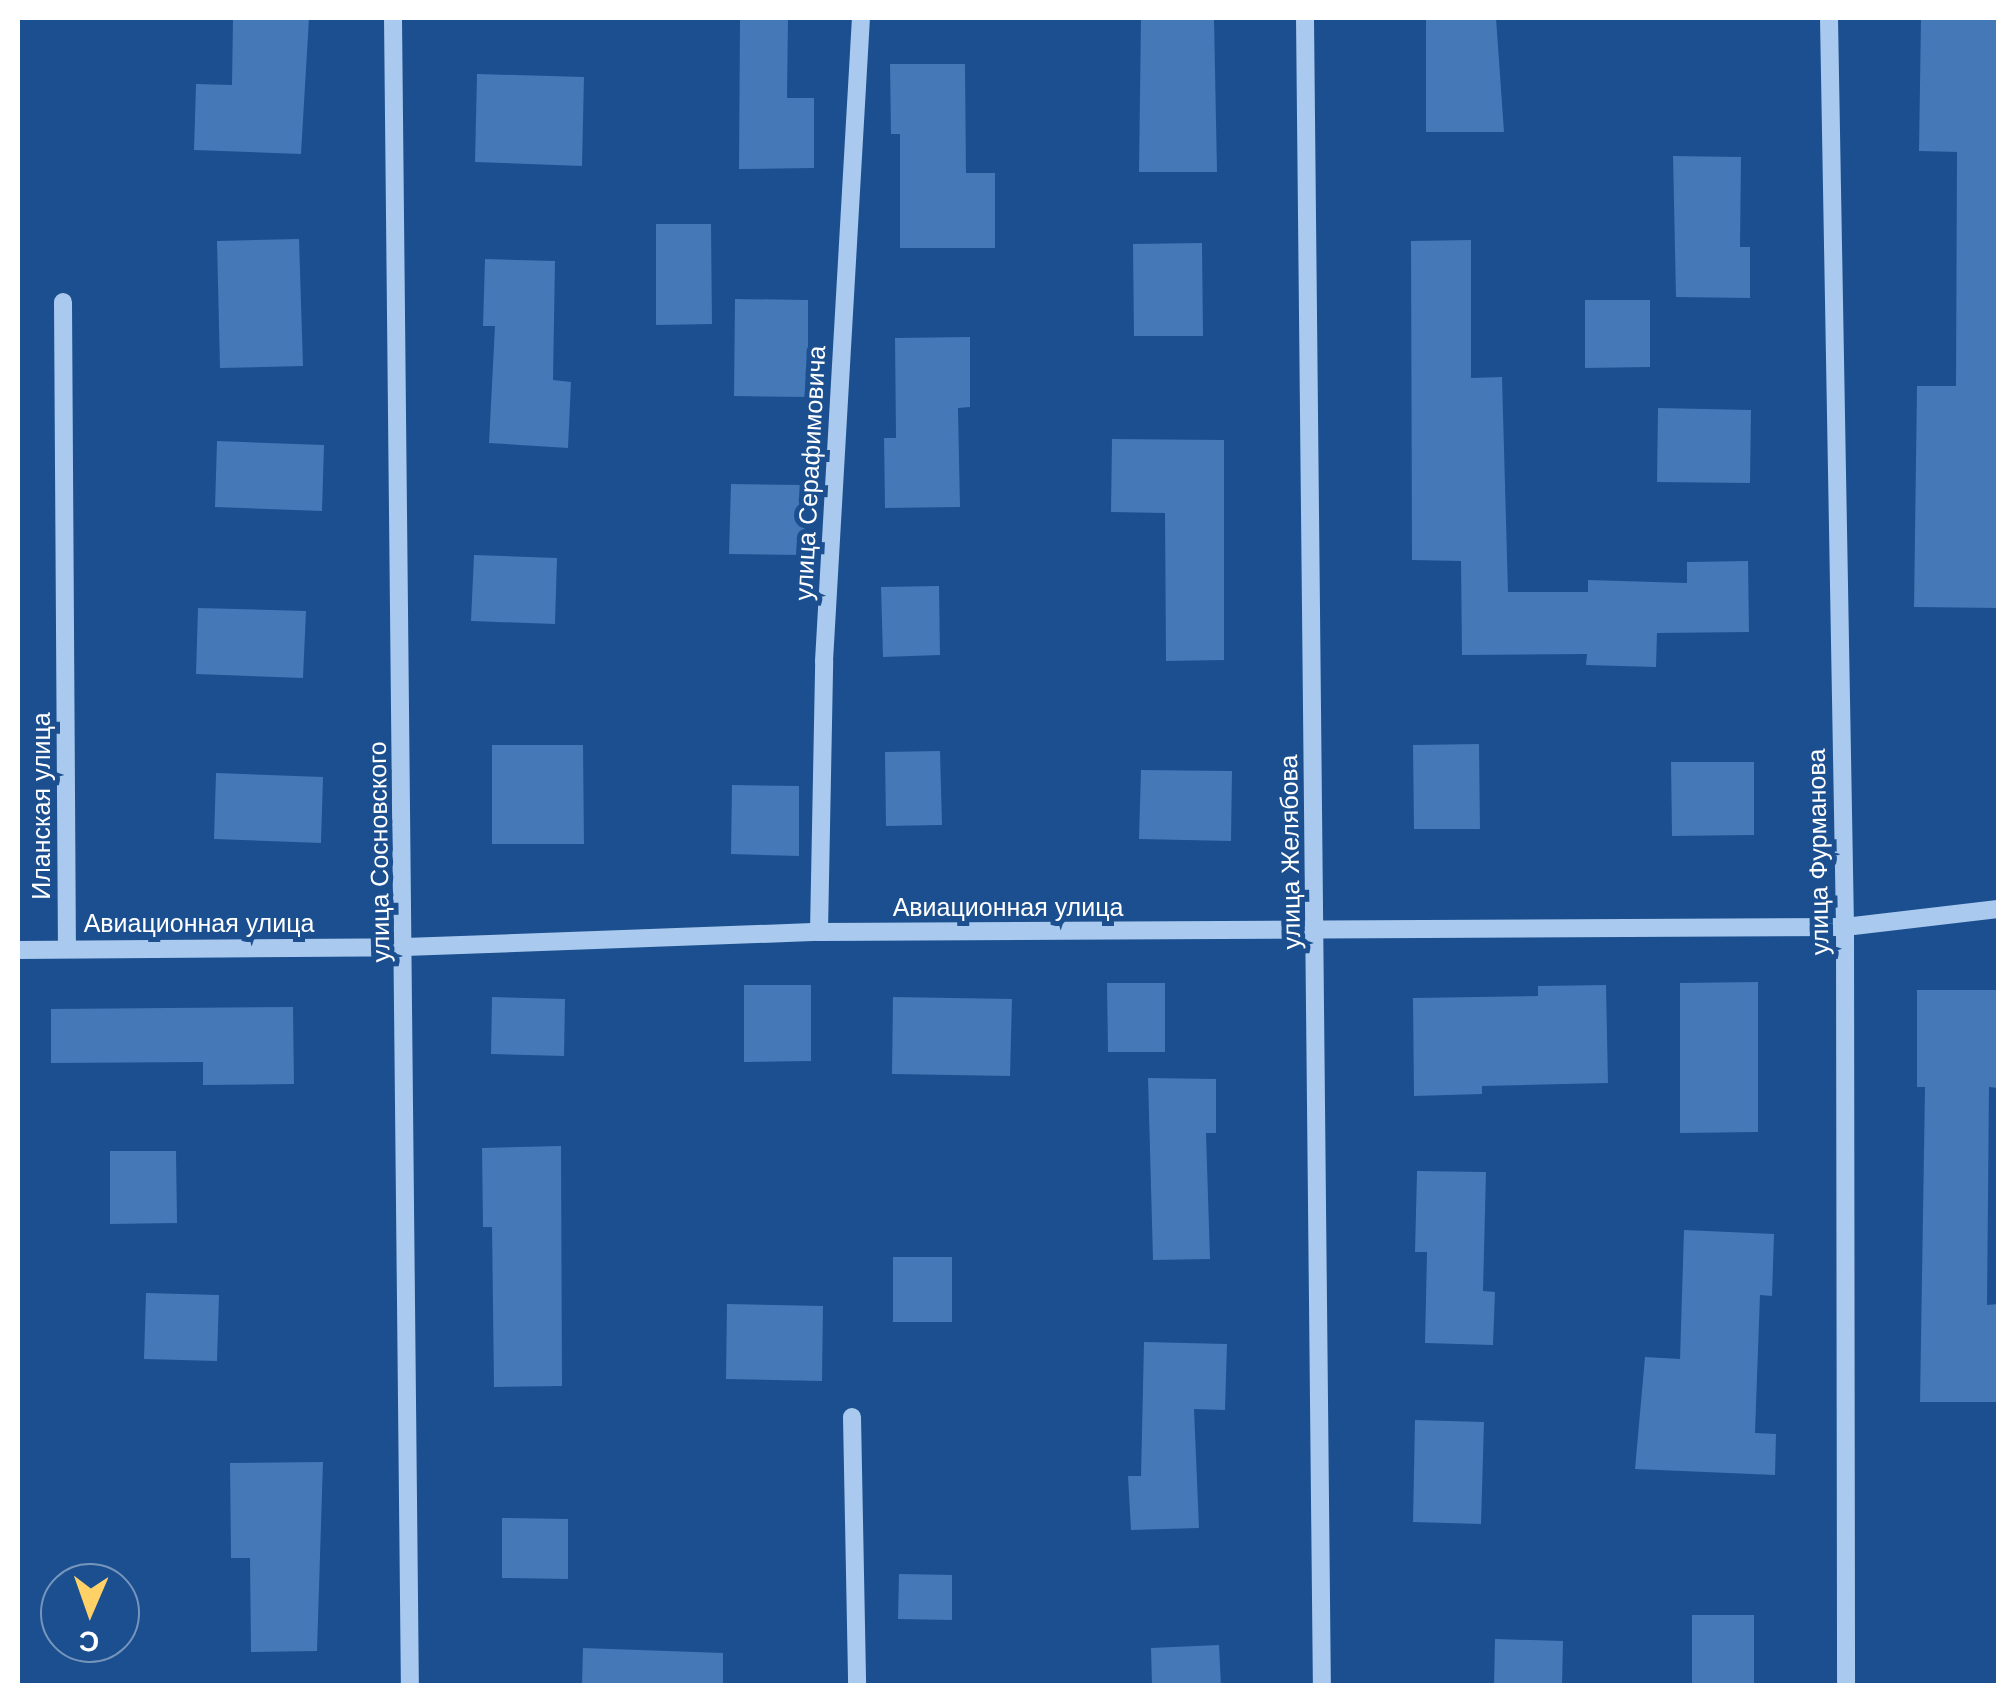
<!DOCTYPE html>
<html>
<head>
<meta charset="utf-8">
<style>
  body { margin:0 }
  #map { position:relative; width:2016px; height:1703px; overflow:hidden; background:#1b4f8f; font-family:Arial,sans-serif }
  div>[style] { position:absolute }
  .building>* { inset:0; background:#4478b7 }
  .minor>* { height:18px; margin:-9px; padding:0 9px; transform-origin:9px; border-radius:9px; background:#a9c9ee }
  span { translate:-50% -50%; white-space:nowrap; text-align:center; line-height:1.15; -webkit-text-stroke:10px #1b4f8f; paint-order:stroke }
  .street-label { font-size:25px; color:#fff }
  .frame { position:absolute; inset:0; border:20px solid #fff; pointer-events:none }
  .north { position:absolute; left:40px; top:1563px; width:100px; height:100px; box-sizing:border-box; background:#1b4f8f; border:2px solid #7695bc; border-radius:50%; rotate:182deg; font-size:28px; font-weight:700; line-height:40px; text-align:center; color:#fff }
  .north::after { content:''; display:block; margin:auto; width:35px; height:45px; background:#ffd166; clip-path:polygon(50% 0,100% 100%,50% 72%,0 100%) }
</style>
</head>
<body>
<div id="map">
  <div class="building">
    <i style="clip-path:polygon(233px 18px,309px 18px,301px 154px,194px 150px,196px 84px,232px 85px)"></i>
    <i style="clip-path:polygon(740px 18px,788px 18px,787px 98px,814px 98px,814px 168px,739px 169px)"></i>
    <i style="clip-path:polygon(1141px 18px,1214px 18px,1217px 172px,1139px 172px)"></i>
    <i style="clip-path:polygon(1426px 18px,1496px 18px,1504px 132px,1426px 132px)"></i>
    <i style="clip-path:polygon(1921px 18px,1998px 18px,1998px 608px,1914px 607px,1917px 386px,1956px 386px,1957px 152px,1919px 151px)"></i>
    <i style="clip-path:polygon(890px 64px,965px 64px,966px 173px,995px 173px,995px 248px,900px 248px,900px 134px,891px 134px)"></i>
    <i style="clip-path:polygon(477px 74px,584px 77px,582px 166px,475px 162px)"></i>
    <i style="clip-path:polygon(1673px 156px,1741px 157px,1740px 247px,1750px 247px,1750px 298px,1676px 297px)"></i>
    <i style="clip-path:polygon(656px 224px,711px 224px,712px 324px,656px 325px)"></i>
    <i style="clip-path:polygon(299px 239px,303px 366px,220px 368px,217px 241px)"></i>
    <i style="clip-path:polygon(1471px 240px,1471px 378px,1502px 377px,1508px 592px,1588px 592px,1588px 580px,1687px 583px,1687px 562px,1748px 561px,1749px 632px,1657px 633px,1656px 667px,1586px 665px,1587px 654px,1462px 655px,1461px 561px,1412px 560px,1411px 241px)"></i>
    <i style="clip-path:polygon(1202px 243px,1203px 336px,1134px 336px,1133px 244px)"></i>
    <i style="clip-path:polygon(485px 259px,555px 261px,553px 380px,571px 382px,568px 448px,489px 443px,495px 326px,483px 326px)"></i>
    <i style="clip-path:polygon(735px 299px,808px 300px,808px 397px,734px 396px)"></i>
    <i style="clip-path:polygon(1585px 300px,1650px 300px,1650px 367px,1585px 368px)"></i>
    <i style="clip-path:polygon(970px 337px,970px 407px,958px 408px,960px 507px,885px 508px,884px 438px,896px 438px,895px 338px)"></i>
    <i style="clip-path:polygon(1658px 408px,1751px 410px,1750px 483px,1657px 482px)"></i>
    <i style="clip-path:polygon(1112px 439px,1224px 440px,1224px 660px,1166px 661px,1165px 513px,1111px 512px)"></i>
    <i style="clip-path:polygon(217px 441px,324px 445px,322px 511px,215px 507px)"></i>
    <i style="clip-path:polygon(731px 484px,806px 485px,804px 555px,729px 554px)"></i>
    <i style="clip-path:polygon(474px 555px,557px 558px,555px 624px,471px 621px)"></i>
    <i style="clip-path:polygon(939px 586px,940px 655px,883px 657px,881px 587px)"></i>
    <i style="clip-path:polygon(198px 608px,306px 611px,303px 678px,196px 674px)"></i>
    <i style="clip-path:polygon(1479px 744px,1480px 829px,1414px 829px,1413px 745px)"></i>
    <i style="clip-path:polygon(492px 745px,583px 745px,584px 844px,492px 844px)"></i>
    <i style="clip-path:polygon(940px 751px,942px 825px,886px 826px,885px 752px)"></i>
    <i style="clip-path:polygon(1671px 762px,1754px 762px,1754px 835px,1672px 836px)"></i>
    <i style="clip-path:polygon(1141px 770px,1232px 771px,1231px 841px,1139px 839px)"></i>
    <i style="clip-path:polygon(216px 773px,323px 777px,321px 843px,214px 839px)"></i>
    <i style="clip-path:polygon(732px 785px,799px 786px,799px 856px,731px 854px)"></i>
    <i style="clip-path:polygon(1758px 982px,1758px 1132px,1680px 1133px,1680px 983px)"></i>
    <i style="clip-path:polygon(1107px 983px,1165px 983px,1165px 1052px,1108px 1052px)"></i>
    <i style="clip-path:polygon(744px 985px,811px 985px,811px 1061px,744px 1062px)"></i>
    <i style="clip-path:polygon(1606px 985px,1608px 1083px,1482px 1086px,1482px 1094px,1414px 1096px,1413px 998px,1538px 996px,1538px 986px)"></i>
    <i style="clip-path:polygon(1917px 990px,1998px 990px,1998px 1088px,1989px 1087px,1987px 1305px,1998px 1304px,1998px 1402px,1920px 1402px,1925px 1087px,1917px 1087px)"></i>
    <i style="clip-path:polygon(492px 997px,565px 999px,564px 1056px,491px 1054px)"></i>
    <i style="clip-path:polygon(893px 997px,1012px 999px,1010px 1076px,892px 1074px)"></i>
    <i style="clip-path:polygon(293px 1007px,294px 1084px,203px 1085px,203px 1062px,51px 1063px,51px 1009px)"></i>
    <i style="clip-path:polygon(1148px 1078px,1216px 1079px,1216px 1133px,1206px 1133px,1210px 1259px,1153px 1260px)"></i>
    <i style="clip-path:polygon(561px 1146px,562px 1386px,494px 1387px,492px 1227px,483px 1227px,482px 1148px)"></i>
    <i style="clip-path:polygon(110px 1151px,176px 1151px,177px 1223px,110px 1224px)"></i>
    <i style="clip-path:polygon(1417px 1171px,1486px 1172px,1483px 1291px,1495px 1292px,1493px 1345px,1425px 1343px,1427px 1252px,1415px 1252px)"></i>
    <i style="clip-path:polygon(1684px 1230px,1774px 1234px,1772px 1296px,1760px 1295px,1755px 1433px,1776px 1434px,1775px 1475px,1635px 1469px,1645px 1357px,1680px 1359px)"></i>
    <i style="clip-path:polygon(893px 1257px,952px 1257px,952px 1322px,893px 1322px)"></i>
    <i style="clip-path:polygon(146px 1293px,219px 1295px,217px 1361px,144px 1359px)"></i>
    <i style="clip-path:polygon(727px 1304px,823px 1306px,822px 1381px,726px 1379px)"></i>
    <i style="clip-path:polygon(1144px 1342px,1227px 1344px,1225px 1410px,1194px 1409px,1199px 1528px,1131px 1530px,1128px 1476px,1141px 1476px)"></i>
    <i style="clip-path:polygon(1415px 1420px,1484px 1422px,1481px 1524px,1413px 1522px)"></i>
    <i style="clip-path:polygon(323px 1462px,317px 1651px,251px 1652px,250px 1558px,231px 1558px,230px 1463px)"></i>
    <i style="clip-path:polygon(502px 1518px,568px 1519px,568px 1579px,502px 1578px)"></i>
    <i style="clip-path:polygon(899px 1574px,952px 1575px,952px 1620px,898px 1619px)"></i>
    <i style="clip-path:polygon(1692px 1615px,1754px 1615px,1754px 1685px,1692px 1685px)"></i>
    <i style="clip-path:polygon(1495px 1639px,1563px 1641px,1562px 1686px,1494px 1686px)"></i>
    <i style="clip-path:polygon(1219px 1645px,1221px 1686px,1152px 1686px,1151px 1648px)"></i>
    <i style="clip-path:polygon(583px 1648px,723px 1653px,723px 1686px,582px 1686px)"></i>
  </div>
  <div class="minor">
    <i style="left:393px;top:18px;width:1668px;rotate:89.42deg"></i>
    <i style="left:1305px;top:18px;width:1668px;rotate:89.42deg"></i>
    <i style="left:1829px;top:18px;width:909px;rotate:88.99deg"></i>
    <i style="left:1845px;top:927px;width:759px;rotate:89.92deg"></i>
    <i style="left:63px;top:302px;width:647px;rotate:89.65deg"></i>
    <i style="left:819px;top:932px;width:271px;rotate:-88.9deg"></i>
    <i style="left:824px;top:661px;width:644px;rotate:-86.71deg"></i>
    <i style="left:18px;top:950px;width:387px;rotate:-0.4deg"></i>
    <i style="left:405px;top:947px;width:414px;rotate:-2.1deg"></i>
    <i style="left:819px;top:932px;width:1026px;rotate:-0.28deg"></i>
    <i style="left:1845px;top:927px;width:154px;rotate:-6.7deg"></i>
    <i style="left:852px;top:1417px;width:269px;rotate:88.9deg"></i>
  </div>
  <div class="street-label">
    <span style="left:810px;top:473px;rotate:-87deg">улица Серафимовича</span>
    <span style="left:41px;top:806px;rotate:-90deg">Иланская улица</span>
    <span style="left:379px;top:852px;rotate:-91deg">улица Сосновского</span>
    <span style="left:1290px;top:852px;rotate:-91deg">улица Желябова</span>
    <span style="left:1818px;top:852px;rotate:-91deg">улица Фурманова</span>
    <span style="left:1008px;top:907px">Авиационная улица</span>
    <span style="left:199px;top:923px">Авиационная улица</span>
  </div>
  <div class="frame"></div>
  <div class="north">С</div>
</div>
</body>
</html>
